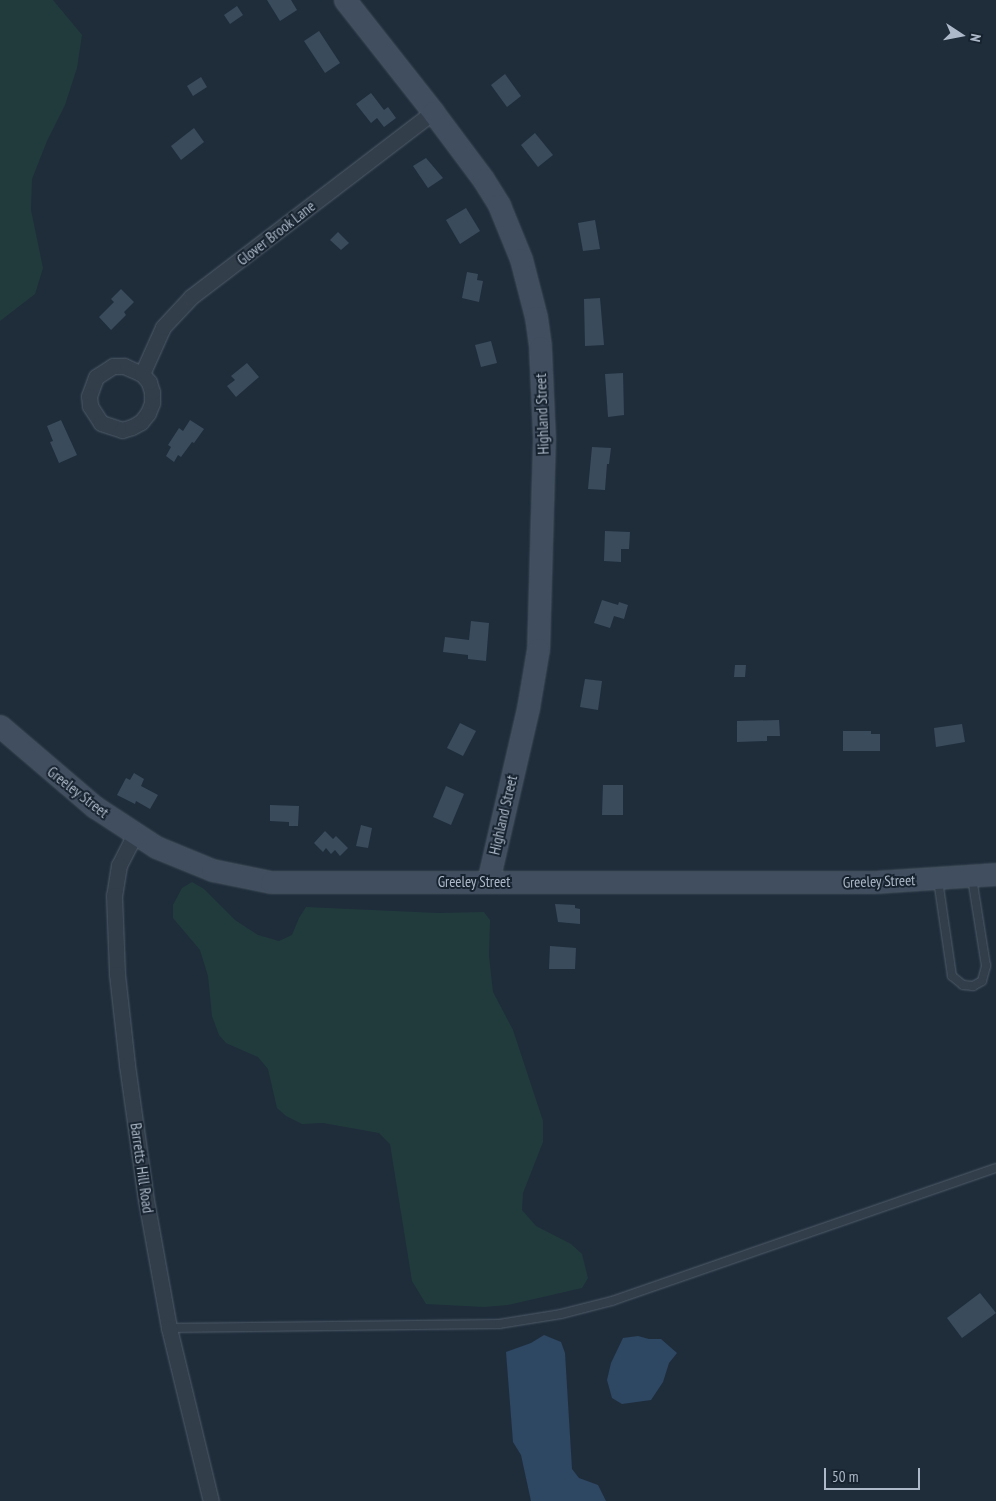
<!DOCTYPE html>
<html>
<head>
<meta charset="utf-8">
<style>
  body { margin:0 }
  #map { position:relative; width:996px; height:1501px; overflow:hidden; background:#1f2d3b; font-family:"PT Sans Narrow",sans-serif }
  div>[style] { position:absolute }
  .green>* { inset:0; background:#213b3c }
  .water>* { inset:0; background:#2e4763 }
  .building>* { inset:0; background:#3a4b5b }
  .roads { filter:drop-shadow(0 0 1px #505c69) drop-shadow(0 0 1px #505c69) }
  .lane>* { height:8px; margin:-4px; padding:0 4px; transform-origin:4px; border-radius:4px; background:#333e4b }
  .street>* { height:15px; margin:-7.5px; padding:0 7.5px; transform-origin:7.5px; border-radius:7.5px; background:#333e4b }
  .secondary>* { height:21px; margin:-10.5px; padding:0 10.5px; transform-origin:10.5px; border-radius:10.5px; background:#404e5f }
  span { translate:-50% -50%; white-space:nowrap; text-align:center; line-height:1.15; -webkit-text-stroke:4px #182330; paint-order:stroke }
  .street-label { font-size:15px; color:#adb9c8 }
  .north { position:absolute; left:936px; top:10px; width:50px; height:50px; -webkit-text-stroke:4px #182330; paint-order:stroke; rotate:101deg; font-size:14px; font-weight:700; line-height:20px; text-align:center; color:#adb9c8 }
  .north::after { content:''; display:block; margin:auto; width:18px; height:22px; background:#adb9c8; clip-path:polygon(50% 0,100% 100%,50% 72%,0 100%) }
  .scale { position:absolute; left:824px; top:1468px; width:96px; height:22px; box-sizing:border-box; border:2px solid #adb9c8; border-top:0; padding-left:6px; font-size:15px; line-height:18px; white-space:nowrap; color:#adb9c8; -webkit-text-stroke:4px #182330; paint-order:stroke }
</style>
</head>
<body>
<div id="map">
  <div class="green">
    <i style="clip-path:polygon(0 0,53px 0,82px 35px,77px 68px,65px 105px,47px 141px,32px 179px,31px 210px,43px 268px,35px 294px,0 321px)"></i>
    <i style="clip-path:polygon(192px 882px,204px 889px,235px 920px,258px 935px,279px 941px,292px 935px,299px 918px,306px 907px,438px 913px,484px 912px,490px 920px,489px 956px,493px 992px,513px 1030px,543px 1121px,543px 1142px,523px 1193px,522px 1210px,536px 1226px,571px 1244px,582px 1254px,588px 1278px,582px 1288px,508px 1305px,484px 1307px,426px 1304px,412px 1281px,390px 1144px,379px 1133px,323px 1123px,302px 1124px,286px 1116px,277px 1108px,268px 1069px,258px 1057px,226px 1043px,219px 1035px,212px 1016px,208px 976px,200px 950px,173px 918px,173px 905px,182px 888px)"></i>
  </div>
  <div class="water">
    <i style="clip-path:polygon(544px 1335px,561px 1342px,565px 1353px,572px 1469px,579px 1478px,598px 1485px,606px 1501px,531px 1501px,521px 1455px,513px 1442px,506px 1352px,531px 1343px)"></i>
    <i style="clip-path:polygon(638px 1336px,649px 1339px,661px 1339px,677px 1353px,669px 1363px,663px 1382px,651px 1400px,622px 1404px,612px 1398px,607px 1380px,611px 1363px,623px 1338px)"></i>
  </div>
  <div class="building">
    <i style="clip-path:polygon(267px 0,291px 0,297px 10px,280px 21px)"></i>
    <i style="clip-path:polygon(237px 6px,243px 15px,230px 24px,224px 15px)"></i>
    <i style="clip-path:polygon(319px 31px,340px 63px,325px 73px,304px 41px)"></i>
    <i style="clip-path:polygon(505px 74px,521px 96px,507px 107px,491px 85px)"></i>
    <i style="clip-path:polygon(201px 77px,207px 87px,193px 96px,187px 86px)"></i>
    <i style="clip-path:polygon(371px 93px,384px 110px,388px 107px,396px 118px,384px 127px,377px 118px,371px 123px,356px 104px)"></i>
    <i style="clip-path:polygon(194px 128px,204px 142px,181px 160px,171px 146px)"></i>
    <i style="clip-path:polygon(535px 133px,553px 155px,538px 167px,521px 145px)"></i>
    <i style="clip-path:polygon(426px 158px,443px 178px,428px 188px,413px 166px)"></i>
    <i style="clip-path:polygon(466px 208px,480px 231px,460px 244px,446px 220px)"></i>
    <i style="clip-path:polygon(595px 220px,600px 249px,583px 251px,578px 223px)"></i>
    <i style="clip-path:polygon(338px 232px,349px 243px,341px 250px,330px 240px)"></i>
    <i style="clip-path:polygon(467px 272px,478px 274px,477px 280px,483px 281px,479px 302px,462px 298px)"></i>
    <i style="clip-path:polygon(121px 289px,134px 302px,124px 312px,126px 315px,111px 330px,99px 317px,114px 302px,111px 299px)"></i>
    <i style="clip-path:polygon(600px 298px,604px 345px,585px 346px,584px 299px)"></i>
    <i style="clip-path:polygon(491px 341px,497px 363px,481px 367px,475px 345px)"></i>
    <i style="clip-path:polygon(247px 363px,259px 377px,236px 397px,227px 386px,235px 380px,231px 376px)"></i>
    <i style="clip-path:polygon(623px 373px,624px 415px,608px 417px,605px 374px)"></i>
    <i style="clip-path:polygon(61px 420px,77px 455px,59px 463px,50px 442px,53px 441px,47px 426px)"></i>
    <i style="clip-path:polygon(190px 420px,204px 429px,194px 443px,192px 442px,181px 457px,178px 455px,174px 462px,166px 456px,171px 447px,168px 445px,179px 428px,183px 431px)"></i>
    <i style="clip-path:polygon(592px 447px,611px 448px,609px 464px,607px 464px,605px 490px,588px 489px)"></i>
    <i style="clip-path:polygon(605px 531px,630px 532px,629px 549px,621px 549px,621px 562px,604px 561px)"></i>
    <i style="clip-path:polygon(602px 600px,618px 605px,619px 602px,628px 605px,624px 619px,614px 616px,610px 628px,594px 623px)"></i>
    <i style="clip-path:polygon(471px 621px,489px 623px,486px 661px,468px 659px,468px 655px,443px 652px,445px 637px,469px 640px)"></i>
    <i style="clip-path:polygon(735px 665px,746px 665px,745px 677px,734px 677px)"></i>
    <i style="clip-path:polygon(585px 679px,602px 681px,598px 710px,580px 707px)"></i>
    <i style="clip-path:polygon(779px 720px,780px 736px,767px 736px,767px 741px,737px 742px,737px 721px)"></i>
    <i style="clip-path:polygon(460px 723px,476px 731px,463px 756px,447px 748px)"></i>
    <i style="clip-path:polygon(962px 724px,965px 742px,936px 747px,934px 728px)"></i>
    <i style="clip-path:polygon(843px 731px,871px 731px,871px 734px,880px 734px,880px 751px,843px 751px)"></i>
    <i style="clip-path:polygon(134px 773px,144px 779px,141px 786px,158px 795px,150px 809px,136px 801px,135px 804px,117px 795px,126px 778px,130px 780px)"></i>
    <i style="clip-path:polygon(603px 785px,623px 785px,623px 815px,602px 815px)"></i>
    <i style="clip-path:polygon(446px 786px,464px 794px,451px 825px,433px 817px)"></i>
    <i style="clip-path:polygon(270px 805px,299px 806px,298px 826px,289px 826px,289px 822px,270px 821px)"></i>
    <i style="clip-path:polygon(361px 825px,372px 828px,368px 848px,356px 846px)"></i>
    <i style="clip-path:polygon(325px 831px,333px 839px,336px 836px,348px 848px,340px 856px,335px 850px,331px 854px,326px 848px,323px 852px,314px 843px)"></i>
    <i style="clip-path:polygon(555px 904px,575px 905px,575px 908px,580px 909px,580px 924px,558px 922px)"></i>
    <i style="clip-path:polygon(550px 946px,576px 948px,575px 969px,549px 969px)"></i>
    <i style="clip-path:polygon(980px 1293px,996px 1313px,962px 1338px,947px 1318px)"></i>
  </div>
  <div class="roads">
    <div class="lane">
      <i style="left:938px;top:880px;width:97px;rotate:81.7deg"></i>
      <i style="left:952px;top:976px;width:14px;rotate:39deg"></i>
      <i style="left:963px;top:985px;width:10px;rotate:6deg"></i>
      <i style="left:973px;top:986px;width:10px;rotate:-29deg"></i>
      <i style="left:982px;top:981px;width:16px;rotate:-75deg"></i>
      <i style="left:986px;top:966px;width:89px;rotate:-99deg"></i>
      <i style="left:169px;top:1328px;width:330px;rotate:-0.7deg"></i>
      <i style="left:499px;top:1324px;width:63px;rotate:-9.2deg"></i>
      <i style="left:561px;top:1314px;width:53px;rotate:-14.3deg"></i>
      <i style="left:612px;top:1301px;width:406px;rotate:-19.1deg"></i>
    </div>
    <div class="street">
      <i style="left:142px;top:374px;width:20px;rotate:-156deg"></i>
      <i style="left:124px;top:366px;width:11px;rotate:180deg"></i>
      <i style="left:113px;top:366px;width:20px;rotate:147deg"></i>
      <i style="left:96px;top:377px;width:20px;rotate:110deg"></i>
      <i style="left:89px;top:396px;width:10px;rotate:84deg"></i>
      <i style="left:90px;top:406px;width:20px;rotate:57deg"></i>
      <i style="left:101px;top:423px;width:22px;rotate:18deg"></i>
      <i style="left:122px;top:430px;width:10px;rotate:-17deg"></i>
      <i style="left:132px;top:427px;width:10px;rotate:-29deg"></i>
      <i style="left:141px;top:422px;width:11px;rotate:-52deg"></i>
      <i style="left:148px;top:413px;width:11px;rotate:-68deg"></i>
      <i style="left:152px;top:403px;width:11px;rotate:-90deg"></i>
      <i style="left:152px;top:392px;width:10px;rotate:-107deg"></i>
      <i style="left:149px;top:382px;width:11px;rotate:-131deg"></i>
      <i style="left:142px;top:374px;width:51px;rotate:-65.9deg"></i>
      <i style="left:163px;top:327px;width:41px;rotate:-47deg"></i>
      <i style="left:191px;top:297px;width:305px;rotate:-37.4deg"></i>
      <i style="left:135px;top:834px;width:35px;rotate:117deg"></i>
      <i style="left:119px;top:865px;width:30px;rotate:99deg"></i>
      <i style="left:114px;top:895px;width:79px;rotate:87.8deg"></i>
      <i style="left:117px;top:974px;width:92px;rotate:83.7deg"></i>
      <i style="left:127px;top:1065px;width:136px;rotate:82deg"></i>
      <i style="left:146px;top:1200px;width:130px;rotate:79.8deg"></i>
      <i style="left:169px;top:1328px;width:178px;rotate:76.4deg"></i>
    </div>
    <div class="secondary">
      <i style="left:345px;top:0;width:142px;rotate:51.8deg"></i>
      <i style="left:433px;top:112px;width:84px;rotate:53.3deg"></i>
      <i style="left:483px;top:179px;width:31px;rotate:58deg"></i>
      <i style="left:499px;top:205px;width:58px;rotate:67.8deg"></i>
      <i style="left:521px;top:259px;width:60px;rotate:75.5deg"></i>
      <i style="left:536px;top:317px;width:30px;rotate:82deg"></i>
      <i style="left:540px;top:347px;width:91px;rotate:87.5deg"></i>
      <i style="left:544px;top:438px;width:211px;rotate:91.6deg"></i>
      <i style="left:538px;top:649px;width:60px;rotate:99.6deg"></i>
      <i style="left:528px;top:708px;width:178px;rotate:103deg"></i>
      <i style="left:0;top:726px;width:125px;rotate:40.5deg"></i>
      <i style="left:95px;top:807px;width:73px;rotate:33.3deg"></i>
      <i style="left:156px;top:847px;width:61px;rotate:22.3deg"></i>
      <i style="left:212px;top:870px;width:60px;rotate:11.5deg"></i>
      <i style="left:271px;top:882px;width:604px"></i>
      <i style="left:875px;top:882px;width:121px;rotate:-3.8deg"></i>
    </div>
  </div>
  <div class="street-label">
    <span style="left:276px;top:233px;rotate:-38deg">Glover Brook Lane</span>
    <span style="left:542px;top:414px;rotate:-92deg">Highland Street</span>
    <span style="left:78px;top:792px;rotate:38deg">Greeley Street</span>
    <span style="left:503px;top:815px;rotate:-77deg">Highland Street</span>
    <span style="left:879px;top:881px;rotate:-2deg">Greeley Street</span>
    <span style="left:474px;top:882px">Greeley Street</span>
    <span style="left:142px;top:1168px;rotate:82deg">Barretts Hill Road</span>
  </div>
  <div class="north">N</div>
  <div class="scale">50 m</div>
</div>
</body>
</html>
